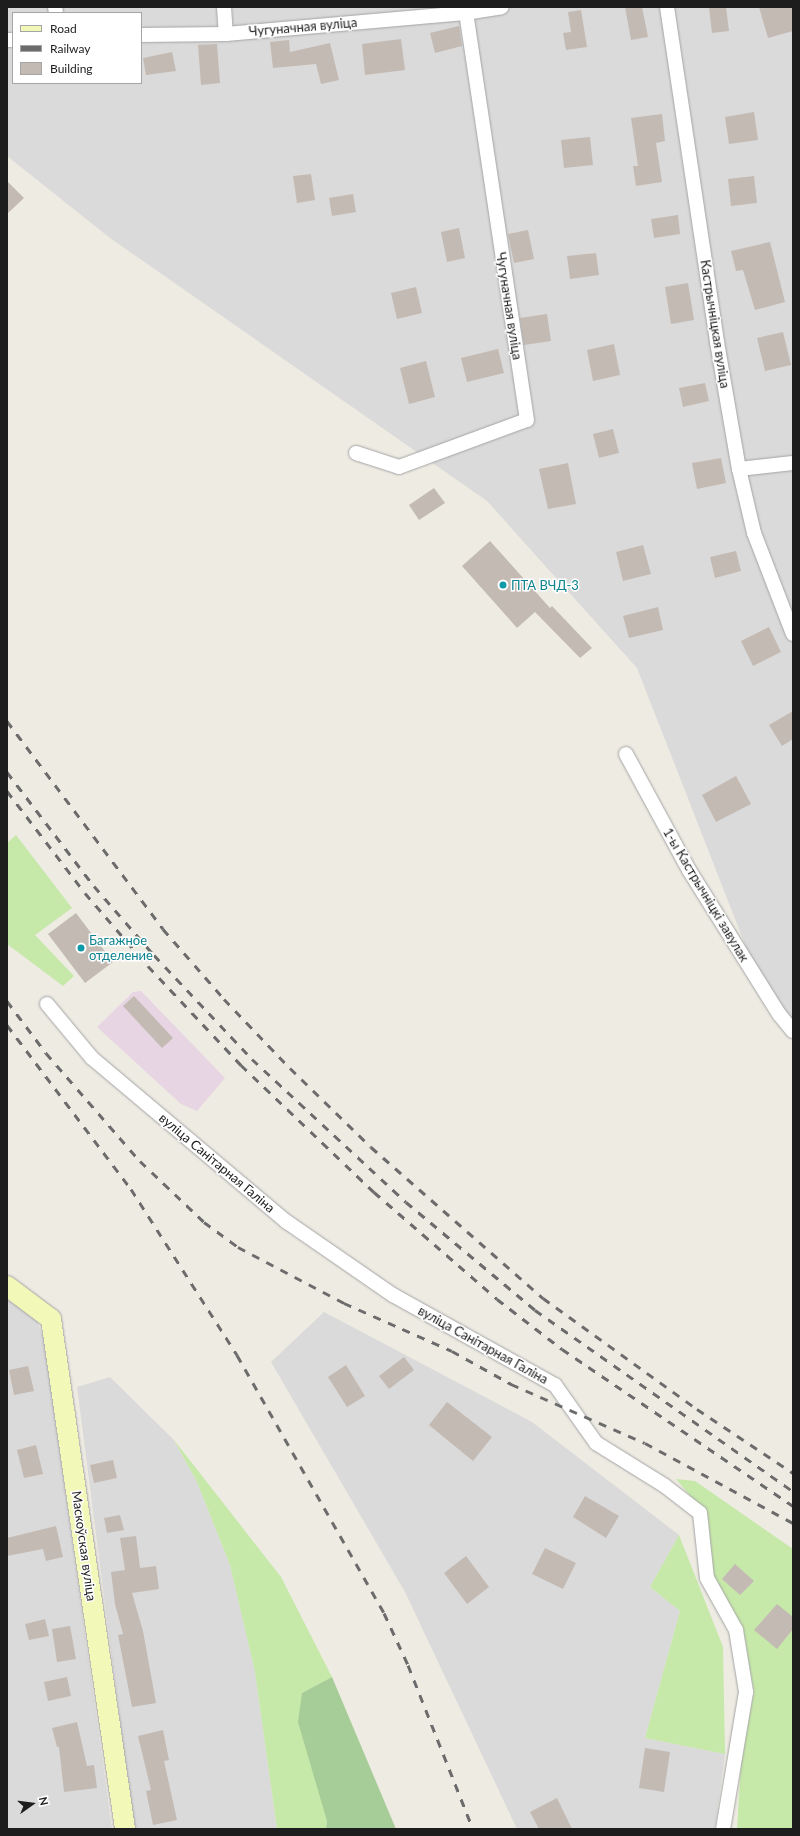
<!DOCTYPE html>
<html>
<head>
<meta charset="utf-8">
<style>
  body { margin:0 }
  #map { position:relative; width:800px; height:1836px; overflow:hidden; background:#eeebe3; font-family:Lato,sans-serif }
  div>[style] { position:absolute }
  .residential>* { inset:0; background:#dbdada }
  .industrial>* { inset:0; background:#e7d5e3 }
  .grass>* { inset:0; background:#c6e8a9 }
  .forest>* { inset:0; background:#a6cd98 }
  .building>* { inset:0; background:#c3bab3 }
  .roads { filter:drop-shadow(0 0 1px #a4a4a4) drop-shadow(0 0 1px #a4a4a4) }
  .street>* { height:14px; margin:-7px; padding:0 7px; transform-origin:7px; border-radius:7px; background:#fff }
  .secondary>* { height:20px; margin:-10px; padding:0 10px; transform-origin:10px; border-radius:10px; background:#f2f8b7 }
  .rail>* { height:3px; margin-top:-1.5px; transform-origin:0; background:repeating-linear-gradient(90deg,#6b6b6b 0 8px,transparent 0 16px) }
  .dots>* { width:11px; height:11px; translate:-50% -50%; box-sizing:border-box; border:2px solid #fff; border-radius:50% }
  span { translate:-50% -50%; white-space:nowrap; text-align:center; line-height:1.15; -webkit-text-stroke:3px #fff; paint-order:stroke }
  .street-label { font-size:13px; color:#1d1d1d }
  .culture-label { font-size:13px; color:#0d838f }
  .left { translate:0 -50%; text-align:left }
  .frame { position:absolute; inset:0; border:8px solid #1d1d1d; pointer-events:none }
  .legend { position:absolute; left:12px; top:12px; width:130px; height:72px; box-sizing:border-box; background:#fff; border:1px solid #a5a5a5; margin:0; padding:5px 7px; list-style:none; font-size:12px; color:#1d1d1d }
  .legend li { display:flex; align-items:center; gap:8px; height:20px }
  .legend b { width:20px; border:1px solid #a5a5a5 }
  .north { position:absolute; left:12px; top:1784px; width:40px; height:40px; -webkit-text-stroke:3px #fff; paint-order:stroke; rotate:76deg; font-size:11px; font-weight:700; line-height:16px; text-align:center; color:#1d1d1d }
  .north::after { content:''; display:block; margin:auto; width:14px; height:18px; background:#1d1d1d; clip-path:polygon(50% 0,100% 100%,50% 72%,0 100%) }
</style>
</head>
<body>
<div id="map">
  <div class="residential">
    <i style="clip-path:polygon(evenodd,7px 7px,793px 7px,793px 1040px,773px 1016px,637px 668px,487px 501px,110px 238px,7px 156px,7px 7px,13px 13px,141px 13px,141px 83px,13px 83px,13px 13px)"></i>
    <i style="clip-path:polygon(7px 1300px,20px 1304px,37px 1321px,44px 1339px,112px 1829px,7px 1829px)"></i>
    <i style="clip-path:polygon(324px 1312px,532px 1422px,679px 1535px,650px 1587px,680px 1611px,645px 1738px,725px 1754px,715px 1829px,517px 1829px,405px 1592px,271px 1362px)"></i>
    <i style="clip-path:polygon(110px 1377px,174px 1440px,197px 1482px,230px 1565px,255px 1672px,277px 1829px,134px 1829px,77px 1387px)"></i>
  </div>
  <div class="industrial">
    <i style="clip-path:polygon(141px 991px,225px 1078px,197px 1111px,181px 1104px,97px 1027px,133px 992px)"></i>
  </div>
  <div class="grass">
    <i style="clip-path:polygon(16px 835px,72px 908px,35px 935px,74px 976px,63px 986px,7px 944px,7px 843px)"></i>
    <i style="clip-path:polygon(174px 1440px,281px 1577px,332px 1677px,302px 1693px,327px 1821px,326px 1829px,277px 1829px,255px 1672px,230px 1565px,197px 1482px)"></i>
    <i style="clip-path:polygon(676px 1479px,695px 1481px,793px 1549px,793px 1829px,737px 1829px,741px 1762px,754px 1692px,744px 1633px,712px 1576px,708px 1517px)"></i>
    <i style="clip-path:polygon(679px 1535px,723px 1647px,725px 1754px,645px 1738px,680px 1611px,650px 1587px)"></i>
  </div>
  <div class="forest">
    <i style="clip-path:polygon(332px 1677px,396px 1829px,326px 1829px,327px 1821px,298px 1722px,302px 1693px)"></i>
  </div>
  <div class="building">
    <i style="clip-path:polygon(625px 7px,642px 7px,648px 37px,631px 40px)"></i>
    <i style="clip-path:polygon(709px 7px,726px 7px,729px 31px,712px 33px)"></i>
    <i style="clip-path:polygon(759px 7px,793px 7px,793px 31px,768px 38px)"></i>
    <i style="clip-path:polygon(581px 10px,587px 47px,566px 50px,563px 33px,571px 32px,568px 12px)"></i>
    <i style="clip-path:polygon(459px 26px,462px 46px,435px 53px,430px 33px)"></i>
    <i style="clip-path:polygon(401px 39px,405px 70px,365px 75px,362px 44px)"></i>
    <i style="clip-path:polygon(289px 40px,290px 52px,330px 43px,339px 80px,321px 84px,316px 64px,273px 68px,270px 42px)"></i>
    <i style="clip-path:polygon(217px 44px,220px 83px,201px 85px,198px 45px)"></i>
    <i style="clip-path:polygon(172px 52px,176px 71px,146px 75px,143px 58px)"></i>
    <i style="clip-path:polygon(754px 112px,758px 140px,729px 144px,725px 117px)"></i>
    <i style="clip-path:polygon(662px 114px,665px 141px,656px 143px,662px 182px,636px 186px,633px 166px,638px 166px,631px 118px)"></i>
    <i style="clip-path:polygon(590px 137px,593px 165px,564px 168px,561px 140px)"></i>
    <i style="clip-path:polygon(311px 174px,315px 200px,297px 203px,293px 176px)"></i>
    <i style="clip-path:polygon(754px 176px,757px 203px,731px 206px,728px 179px)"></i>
    <i style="clip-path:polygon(7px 181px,24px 198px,7px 214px)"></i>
    <i style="clip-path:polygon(353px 194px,356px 212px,332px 216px,329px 198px)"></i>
    <i style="clip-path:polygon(678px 215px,680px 234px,654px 238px,651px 219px)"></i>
    <i style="clip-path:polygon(459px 228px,465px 258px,447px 262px,441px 232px)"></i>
    <i style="clip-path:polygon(528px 230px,534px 259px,514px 263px,508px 234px)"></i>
    <i style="clip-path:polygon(770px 242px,785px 302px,755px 310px,743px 270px,736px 271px,731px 251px)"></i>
    <i style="clip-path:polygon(596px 253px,599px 275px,570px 279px,567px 256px)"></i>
    <i style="clip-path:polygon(688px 283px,694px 320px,671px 324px,665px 287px)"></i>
    <i style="clip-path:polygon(416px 287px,422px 313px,397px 319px,391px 293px)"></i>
    <i style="clip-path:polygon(547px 314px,551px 341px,524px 345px,520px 318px)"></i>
    <i style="clip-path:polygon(783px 332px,791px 365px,765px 371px,757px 338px)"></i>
    <i style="clip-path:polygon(614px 344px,620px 375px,593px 381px,587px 350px)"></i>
    <i style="clip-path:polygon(498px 349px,504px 373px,467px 382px,461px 358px)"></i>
    <i style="clip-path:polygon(426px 361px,435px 397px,409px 404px,400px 368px)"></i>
    <i style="clip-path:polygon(705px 383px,709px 401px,683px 407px,679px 388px)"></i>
    <i style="clip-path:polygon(613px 429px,619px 453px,599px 458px,593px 434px)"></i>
    <i style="clip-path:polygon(721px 458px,726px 483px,697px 489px,692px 463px)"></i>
    <i style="clip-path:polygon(568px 463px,576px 504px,548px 509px,539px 469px)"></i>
    <i style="clip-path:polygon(434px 488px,445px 503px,419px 520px,409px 505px)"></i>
    <i style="clip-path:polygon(490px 541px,550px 608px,552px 606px,592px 648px,580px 658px,535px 612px,517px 628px,462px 566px)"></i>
    <i style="clip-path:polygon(643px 545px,651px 574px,623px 581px,616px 552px)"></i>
    <i style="clip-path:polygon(736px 551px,741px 571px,715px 578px,710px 557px)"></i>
    <i style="clip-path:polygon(658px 607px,663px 630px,629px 638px,623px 616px)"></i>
    <i style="clip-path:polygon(769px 627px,781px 652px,753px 666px,741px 641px)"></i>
    <i style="clip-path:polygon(793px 711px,793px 739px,782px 746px,769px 725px)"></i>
    <i style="clip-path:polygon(736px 776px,751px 804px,716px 822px,702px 795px)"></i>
    <i style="clip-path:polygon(76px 913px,113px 962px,85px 983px,48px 934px)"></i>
    <i style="clip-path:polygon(134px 996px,173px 1038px,162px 1048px,123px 1006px)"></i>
    <i style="clip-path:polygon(404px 1357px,414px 1370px,389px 1389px,379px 1376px)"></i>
    <i style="clip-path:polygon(346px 1365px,365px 1396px,347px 1407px,328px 1377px)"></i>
    <i style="clip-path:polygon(28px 1366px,34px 1391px,14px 1395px,9px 1370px)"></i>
    <i style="clip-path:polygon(447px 1402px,492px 1437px,473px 1461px,429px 1425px)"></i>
    <i style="clip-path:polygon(36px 1445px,43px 1474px,24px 1478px,17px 1450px)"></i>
    <i style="clip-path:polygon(113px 1460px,117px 1478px,94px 1483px,90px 1465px)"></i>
    <i style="clip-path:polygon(585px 1496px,619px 1516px,606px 1538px,573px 1517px)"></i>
    <i style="clip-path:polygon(120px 1515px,124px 1530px,107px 1533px,104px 1518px)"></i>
    <i style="clip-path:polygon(56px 1526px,63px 1557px,46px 1561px,43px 1549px,7px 1556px,7px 1538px)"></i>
    <i style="clip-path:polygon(136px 1536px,140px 1568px,156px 1566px,159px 1589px,132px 1593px,143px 1631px,156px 1703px,132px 1707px,118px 1635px,123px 1634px,115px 1604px,111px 1572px,125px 1570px,120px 1538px)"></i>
    <i style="clip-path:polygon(545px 1548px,576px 1563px,563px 1589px,532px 1574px)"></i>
    <i style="clip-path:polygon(466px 1556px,489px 1587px,467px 1604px,444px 1573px)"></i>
    <i style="clip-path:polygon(735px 1564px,754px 1581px,740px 1595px,722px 1579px)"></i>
    <i style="clip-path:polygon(777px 1604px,793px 1617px,793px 1629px,777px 1649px,754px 1630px)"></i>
    <i style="clip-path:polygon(45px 1619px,49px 1636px,29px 1640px,25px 1624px)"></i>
    <i style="clip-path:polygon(70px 1626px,76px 1659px,57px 1662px,52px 1629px)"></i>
    <i style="clip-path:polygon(67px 1677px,71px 1696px,48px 1701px,44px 1682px)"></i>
    <i style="clip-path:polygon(77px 1722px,87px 1766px,94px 1765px,97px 1788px,64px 1792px,59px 1747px,57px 1747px,52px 1728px)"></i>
    <i style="clip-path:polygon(163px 1730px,169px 1760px,164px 1761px,177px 1820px,153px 1825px,146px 1791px,151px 1790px,138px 1736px)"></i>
    <i style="clip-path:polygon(645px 1748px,670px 1752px,664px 1792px,639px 1788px)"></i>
    <i style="clip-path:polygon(557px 1798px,572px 1829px,539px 1829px,530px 1812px)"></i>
  </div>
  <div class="roads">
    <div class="street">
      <i style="left:55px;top:7px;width:6px;rotate:81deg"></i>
      <i style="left:224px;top:7px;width:27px;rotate:86deg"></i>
      <i style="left:667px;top:7px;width:339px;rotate:81.5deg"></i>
      <i style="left:717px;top:342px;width:129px;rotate:80.2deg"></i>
      <i style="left:739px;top:469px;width:66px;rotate:76.8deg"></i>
      <i style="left:754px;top:533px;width:108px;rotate:68.9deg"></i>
      <i style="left:141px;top:35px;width:85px;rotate:-0.7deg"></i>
      <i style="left:226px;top:34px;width:240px;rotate:-5deg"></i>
      <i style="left:465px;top:13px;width:37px;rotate:-9deg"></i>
      <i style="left:7px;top:40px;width:6px"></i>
      <i style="left:356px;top:453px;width:45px;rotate:18deg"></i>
      <i style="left:399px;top:467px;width:136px;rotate:-20.2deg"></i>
      <i style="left:527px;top:420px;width:418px;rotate:-98.5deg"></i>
      <i style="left:739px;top:469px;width:54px;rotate:-6.3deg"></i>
      <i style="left:626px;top:754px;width:132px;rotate:61.5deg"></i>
      <i style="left:689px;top:870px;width:170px;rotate:58deg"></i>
      <i style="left:779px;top:1014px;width:22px;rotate:51deg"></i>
      <i style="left:47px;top:1004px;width:70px;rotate:50.2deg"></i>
      <i style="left:92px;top:1058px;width:255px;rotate:40.1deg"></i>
      <i style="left:287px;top:1222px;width:129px;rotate:34.6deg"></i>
      <i style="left:393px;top:1295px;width:185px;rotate:29.1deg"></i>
      <i style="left:555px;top:1385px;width:71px;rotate:54.7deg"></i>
      <i style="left:596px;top:1443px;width:81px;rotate:31.9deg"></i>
      <i style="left:665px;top:1486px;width:44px;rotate:37.6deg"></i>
      <i style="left:700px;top:1513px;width:65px;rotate:83.9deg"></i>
      <i style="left:707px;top:1578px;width:60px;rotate:60.9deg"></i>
      <i style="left:736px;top:1630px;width:63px;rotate:80.8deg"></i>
      <i style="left:746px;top:1692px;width:139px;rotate:99.5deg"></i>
    </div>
    <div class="secondary">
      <i style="left:7px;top:1286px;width:55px;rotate:36.9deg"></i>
      <i style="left:51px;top:1319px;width:515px;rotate:81.74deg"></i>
    </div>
  </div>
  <div class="rail">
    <i style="left:7px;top:721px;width:260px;rotate:53.1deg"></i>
    <i style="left:163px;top:929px;width:93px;rotate:48.9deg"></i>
    <i style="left:224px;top:999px;width:95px;rotate:46.3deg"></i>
    <i style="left:290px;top:1068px;width:113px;rotate:44.3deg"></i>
    <i style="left:371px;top:1147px;width:229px;rotate:41.3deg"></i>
    <i style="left:543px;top:1298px;width:190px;rotate:35.8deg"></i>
    <i style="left:697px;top:1409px;width:115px;rotate:33.7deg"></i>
    <i style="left:7px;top:772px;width:143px;rotate:52.7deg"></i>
    <i style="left:94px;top:886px;width:91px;rotate:49deg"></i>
    <i style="left:154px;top:955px;width:143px;rotate:46.7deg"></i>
    <i style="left:252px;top:1059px;width:210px;rotate:42.9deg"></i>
    <i style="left:406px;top:1202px;width:168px;rotate:39.9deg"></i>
    <i style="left:535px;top:1310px;width:315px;rotate:35.1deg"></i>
    <i style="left:7px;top:791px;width:128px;rotate:52.6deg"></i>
    <i style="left:85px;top:893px;width:96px;rotate:49.2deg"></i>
    <i style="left:148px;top:966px;width:136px;rotate:46.8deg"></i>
    <i style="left:241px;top:1065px;width:184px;rotate:43.7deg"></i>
    <i style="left:374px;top:1192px;width:163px;rotate:41deg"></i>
    <i style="left:497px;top:1299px;width:82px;rotate:37.6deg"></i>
    <i style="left:562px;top:1349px;width:279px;rotate:34.2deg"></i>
    <i style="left:7px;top:1001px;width:65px;rotate:53.1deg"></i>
    <i style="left:46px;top:1053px;width:143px;rotate:49deg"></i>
    <i style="left:140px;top:1161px;width:88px;rotate:43.6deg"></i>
    <i style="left:204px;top:1222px;width:42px;rotate:36.3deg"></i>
    <i style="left:238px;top:1247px;width:120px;rotate:27.8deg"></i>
    <i style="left:344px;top:1303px;width:118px;rotate:24deg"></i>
    <i style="left:452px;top:1351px;width:68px;rotate:29.2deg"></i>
    <i style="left:511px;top:1384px;width:146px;rotate:23.8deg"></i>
    <i style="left:645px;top:1443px;width:168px;rotate:28.4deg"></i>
    <i style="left:7px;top:1025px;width:206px;rotate:52.9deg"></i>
    <i style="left:131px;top:1189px;width:197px;rotate:57.4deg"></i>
    <i style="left:237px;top:1355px;width:297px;rotate:60.3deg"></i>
    <i style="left:384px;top:1613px;width:57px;rotate:65.2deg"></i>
    <i style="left:408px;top:1665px;width:176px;rotate:68.4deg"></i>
  </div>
  <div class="dots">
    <i style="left:503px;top:585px;background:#0f9aa8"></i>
    <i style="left:81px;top:948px;background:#0f9aa8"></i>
  </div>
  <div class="street-label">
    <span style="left:303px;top:27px;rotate:-5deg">Чугуначная вуліца</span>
    <span style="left:509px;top:306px;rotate:81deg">Чугуначная вуліца</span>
    <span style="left:715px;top:324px;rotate:81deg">Кастрычніцкая вуліца</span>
    <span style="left:706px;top:895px;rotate:59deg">1-ы Кастрычніцкі завулак</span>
    <span style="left:217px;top:1163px;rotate:40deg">вуліца Санітарная Галіна</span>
    <span style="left:483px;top:1345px;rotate:29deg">вуліца Санітарная Галіна</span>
    <span style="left:84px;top:1546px;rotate:82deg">Маскоўская вуліца</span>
  </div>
  <div class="culture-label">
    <span class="left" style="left:511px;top:585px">ПТА ВЧД-3</span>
    <span class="left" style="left:89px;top:948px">Багажное<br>отделение</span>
  </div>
  <div class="frame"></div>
  <ul class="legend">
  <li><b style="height:5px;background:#f2f8b7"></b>Road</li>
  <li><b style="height:5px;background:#6b6b6b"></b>Railway</li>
  <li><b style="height:11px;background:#c3bab3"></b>Building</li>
  </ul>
  <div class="north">N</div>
</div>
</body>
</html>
